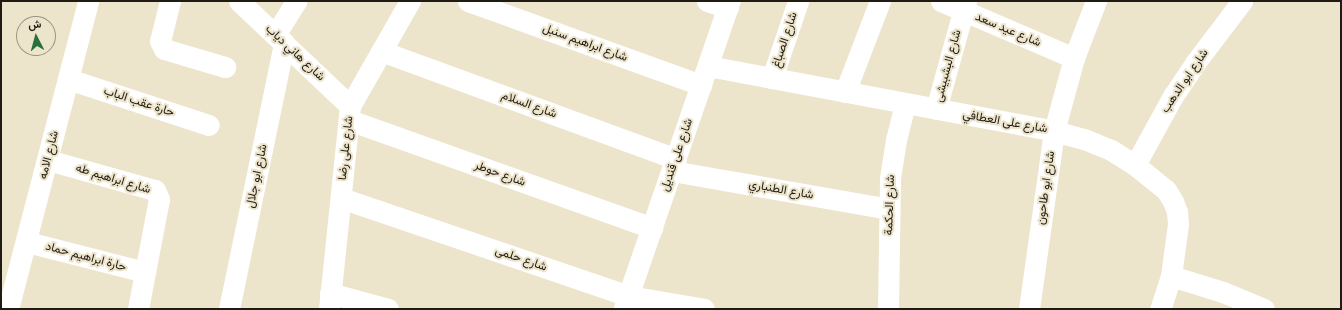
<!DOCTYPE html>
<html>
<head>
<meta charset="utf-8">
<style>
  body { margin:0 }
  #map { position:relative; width:1342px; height:310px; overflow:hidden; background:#ede4cc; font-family:"Nunito Sans",Vazirmatn,sans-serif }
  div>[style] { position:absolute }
  .minor>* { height:21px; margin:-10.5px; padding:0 10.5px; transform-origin:10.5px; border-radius:10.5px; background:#fff }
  span { translate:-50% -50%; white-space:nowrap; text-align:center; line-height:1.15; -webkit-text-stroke:4px #ede4cc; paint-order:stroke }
  .street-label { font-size:12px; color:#1f1b13 }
  .frame { position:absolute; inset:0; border:2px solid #1f1b13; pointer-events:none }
  .north { position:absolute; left:16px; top:16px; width:40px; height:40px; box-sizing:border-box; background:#ede4cc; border:1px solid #9b9482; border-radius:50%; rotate:354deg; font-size:11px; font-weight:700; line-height:16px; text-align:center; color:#1f1b13 }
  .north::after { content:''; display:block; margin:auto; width:14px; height:18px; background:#28703d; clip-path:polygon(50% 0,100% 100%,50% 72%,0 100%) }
</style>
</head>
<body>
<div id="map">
  <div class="minor">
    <i style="left:170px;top:1px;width:41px;rotate:104deg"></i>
    <i style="left:160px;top:41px;width:9px;rotate:63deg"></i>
    <i style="left:164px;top:49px;width:64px;rotate:16.4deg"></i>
    <i style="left:239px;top:1px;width:153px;rotate:43.4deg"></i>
    <i style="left:468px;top:1px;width:248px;rotate:19.8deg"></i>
    <i style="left:707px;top:1px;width:22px;rotate:18deg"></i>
    <i style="left:941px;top:1px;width:145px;rotate:23.2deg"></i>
    <i style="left:275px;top:35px;width:40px;rotate:-58deg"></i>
    <i style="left:381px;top:51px;width:314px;rotate:20.1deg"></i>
    <i style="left:708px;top:66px;width:352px;rotate:10.6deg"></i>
    <i style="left:1054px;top:131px;width:31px;rotate:15deg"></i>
    <i style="left:1084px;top:139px;width:29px;rotate:22deg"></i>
    <i style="left:1111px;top:150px;width:28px;rotate:32deg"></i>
    <i style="left:1135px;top:165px;width:40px;rotate:39deg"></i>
    <i style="left:1166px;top:190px;width:13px;rotate:58deg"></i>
    <i style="left:1173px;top:201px;width:12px;rotate:70deg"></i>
    <i style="left:1177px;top:212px;width:12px;rotate:85deg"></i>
    <i style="left:1178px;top:224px;width:52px;rotate:97.7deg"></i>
    <i style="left:1171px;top:276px;width:35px;rotate:108deg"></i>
    <i style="left:772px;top:78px;width:81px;rotate:-71.3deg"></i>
    <i style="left:68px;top:79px;width:148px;rotate:18.1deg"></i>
    <i style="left:845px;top:92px;width:97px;rotate:-69deg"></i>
    <i style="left:936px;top:109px;width:112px;rotate:-74.5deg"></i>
    <i style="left:349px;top:120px;width:322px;rotate:19.6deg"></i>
    <i style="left:48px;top:160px;width:111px;rotate:15.7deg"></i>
    <i style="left:155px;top:190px;width:10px;rotate:66deg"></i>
    <i style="left:159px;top:199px;width:112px;rotate:100.8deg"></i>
    <i style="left:1135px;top:165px;width:79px;rotate:-61.2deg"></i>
    <i style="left:1173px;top:96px;width:40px;rotate:-56deg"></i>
    <i style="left:1195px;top:63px;width:78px;rotate:-52.8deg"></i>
    <i style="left:672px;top:171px;width:220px;rotate:9.9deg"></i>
    <i style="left:341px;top:198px;width:304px;rotate:18.8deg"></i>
    <i style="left:629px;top:296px;width:76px;rotate:9.8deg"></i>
    <i style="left:27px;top:242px;width:122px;rotate:14.3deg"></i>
    <i style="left:1171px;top:276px;width:54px;rotate:17.1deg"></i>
    <i style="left:1223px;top:292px;width:44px;rotate:22.5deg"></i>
    <i style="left:330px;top:293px;width:60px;rotate:15.4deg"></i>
    <i style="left:624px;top:308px;width:325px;rotate:-71deg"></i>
    <i style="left:8px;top:309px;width:318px;rotate:-75.4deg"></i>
    <i style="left:229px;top:309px;width:272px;rotate:-78.3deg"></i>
    <i style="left:329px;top:309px;width:204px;rotate:-84.1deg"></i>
    <i style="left:350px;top:106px;width:121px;rotate:-60.3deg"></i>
    <i style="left:888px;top:309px;width:131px;rotate:-89.1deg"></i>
    <i style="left:890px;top:178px;width:38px;rotate:-81deg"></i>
    <i style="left:896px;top:140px;width:38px;rotate:-76deg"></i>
    <i style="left:1029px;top:309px;width:180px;rotate:-82deg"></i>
    <i style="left:1054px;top:131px;width:76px;rotate:-74.7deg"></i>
    <i style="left:1074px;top:58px;width:61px;rotate:-68.9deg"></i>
  </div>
  <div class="street-label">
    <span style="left:1008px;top:30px;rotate:23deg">شارع عيد سعد</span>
    <span style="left:785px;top:40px;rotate:-72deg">شارع الصباغ</span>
    <span style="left:585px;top:43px;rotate:20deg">شارع ابراهيم سنبل</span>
    <span style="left:295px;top:53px;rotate:43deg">شارع هاني دياب</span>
    <span style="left:948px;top:66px;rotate:-75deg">شارع البشبيشى</span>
    <span style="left:1185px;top:81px;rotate:-56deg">شارع ابو الدهب</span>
    <span style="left:139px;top:102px;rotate:18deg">حارة عقب الباب</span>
    <span style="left:529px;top:105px;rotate:20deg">شارع السلام</span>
    <span style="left:1005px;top:122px;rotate:10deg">شارع على العطافي</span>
    <span style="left:346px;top:148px;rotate:-84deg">شارع على رضا</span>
    <span style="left:49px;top:155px;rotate:-76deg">شارع الامه</span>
    <span style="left:677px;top:155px;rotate:-71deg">شارع على قنديل</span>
    <span style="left:500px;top:174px;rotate:20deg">شارع حوطر</span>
    <span style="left:257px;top:176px;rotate:-78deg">شارع ابو جلال</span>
    <span style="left:113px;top:179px;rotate:17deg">شارع ابراهيم طه</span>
    <span style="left:1046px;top:188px;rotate:-82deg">شارع ابو طاحون</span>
    <span style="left:781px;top:190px;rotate:10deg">شارع الطنباري</span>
    <span style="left:890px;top:205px;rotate:-88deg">شارع الحكمة</span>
    <span style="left:86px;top:257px;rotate:15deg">حارة ابراهيم حماد</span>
    <span style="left:521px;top:259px;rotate:19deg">شارع حلمى</span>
  </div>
  <div class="frame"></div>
  <div class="north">ش</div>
</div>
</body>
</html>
